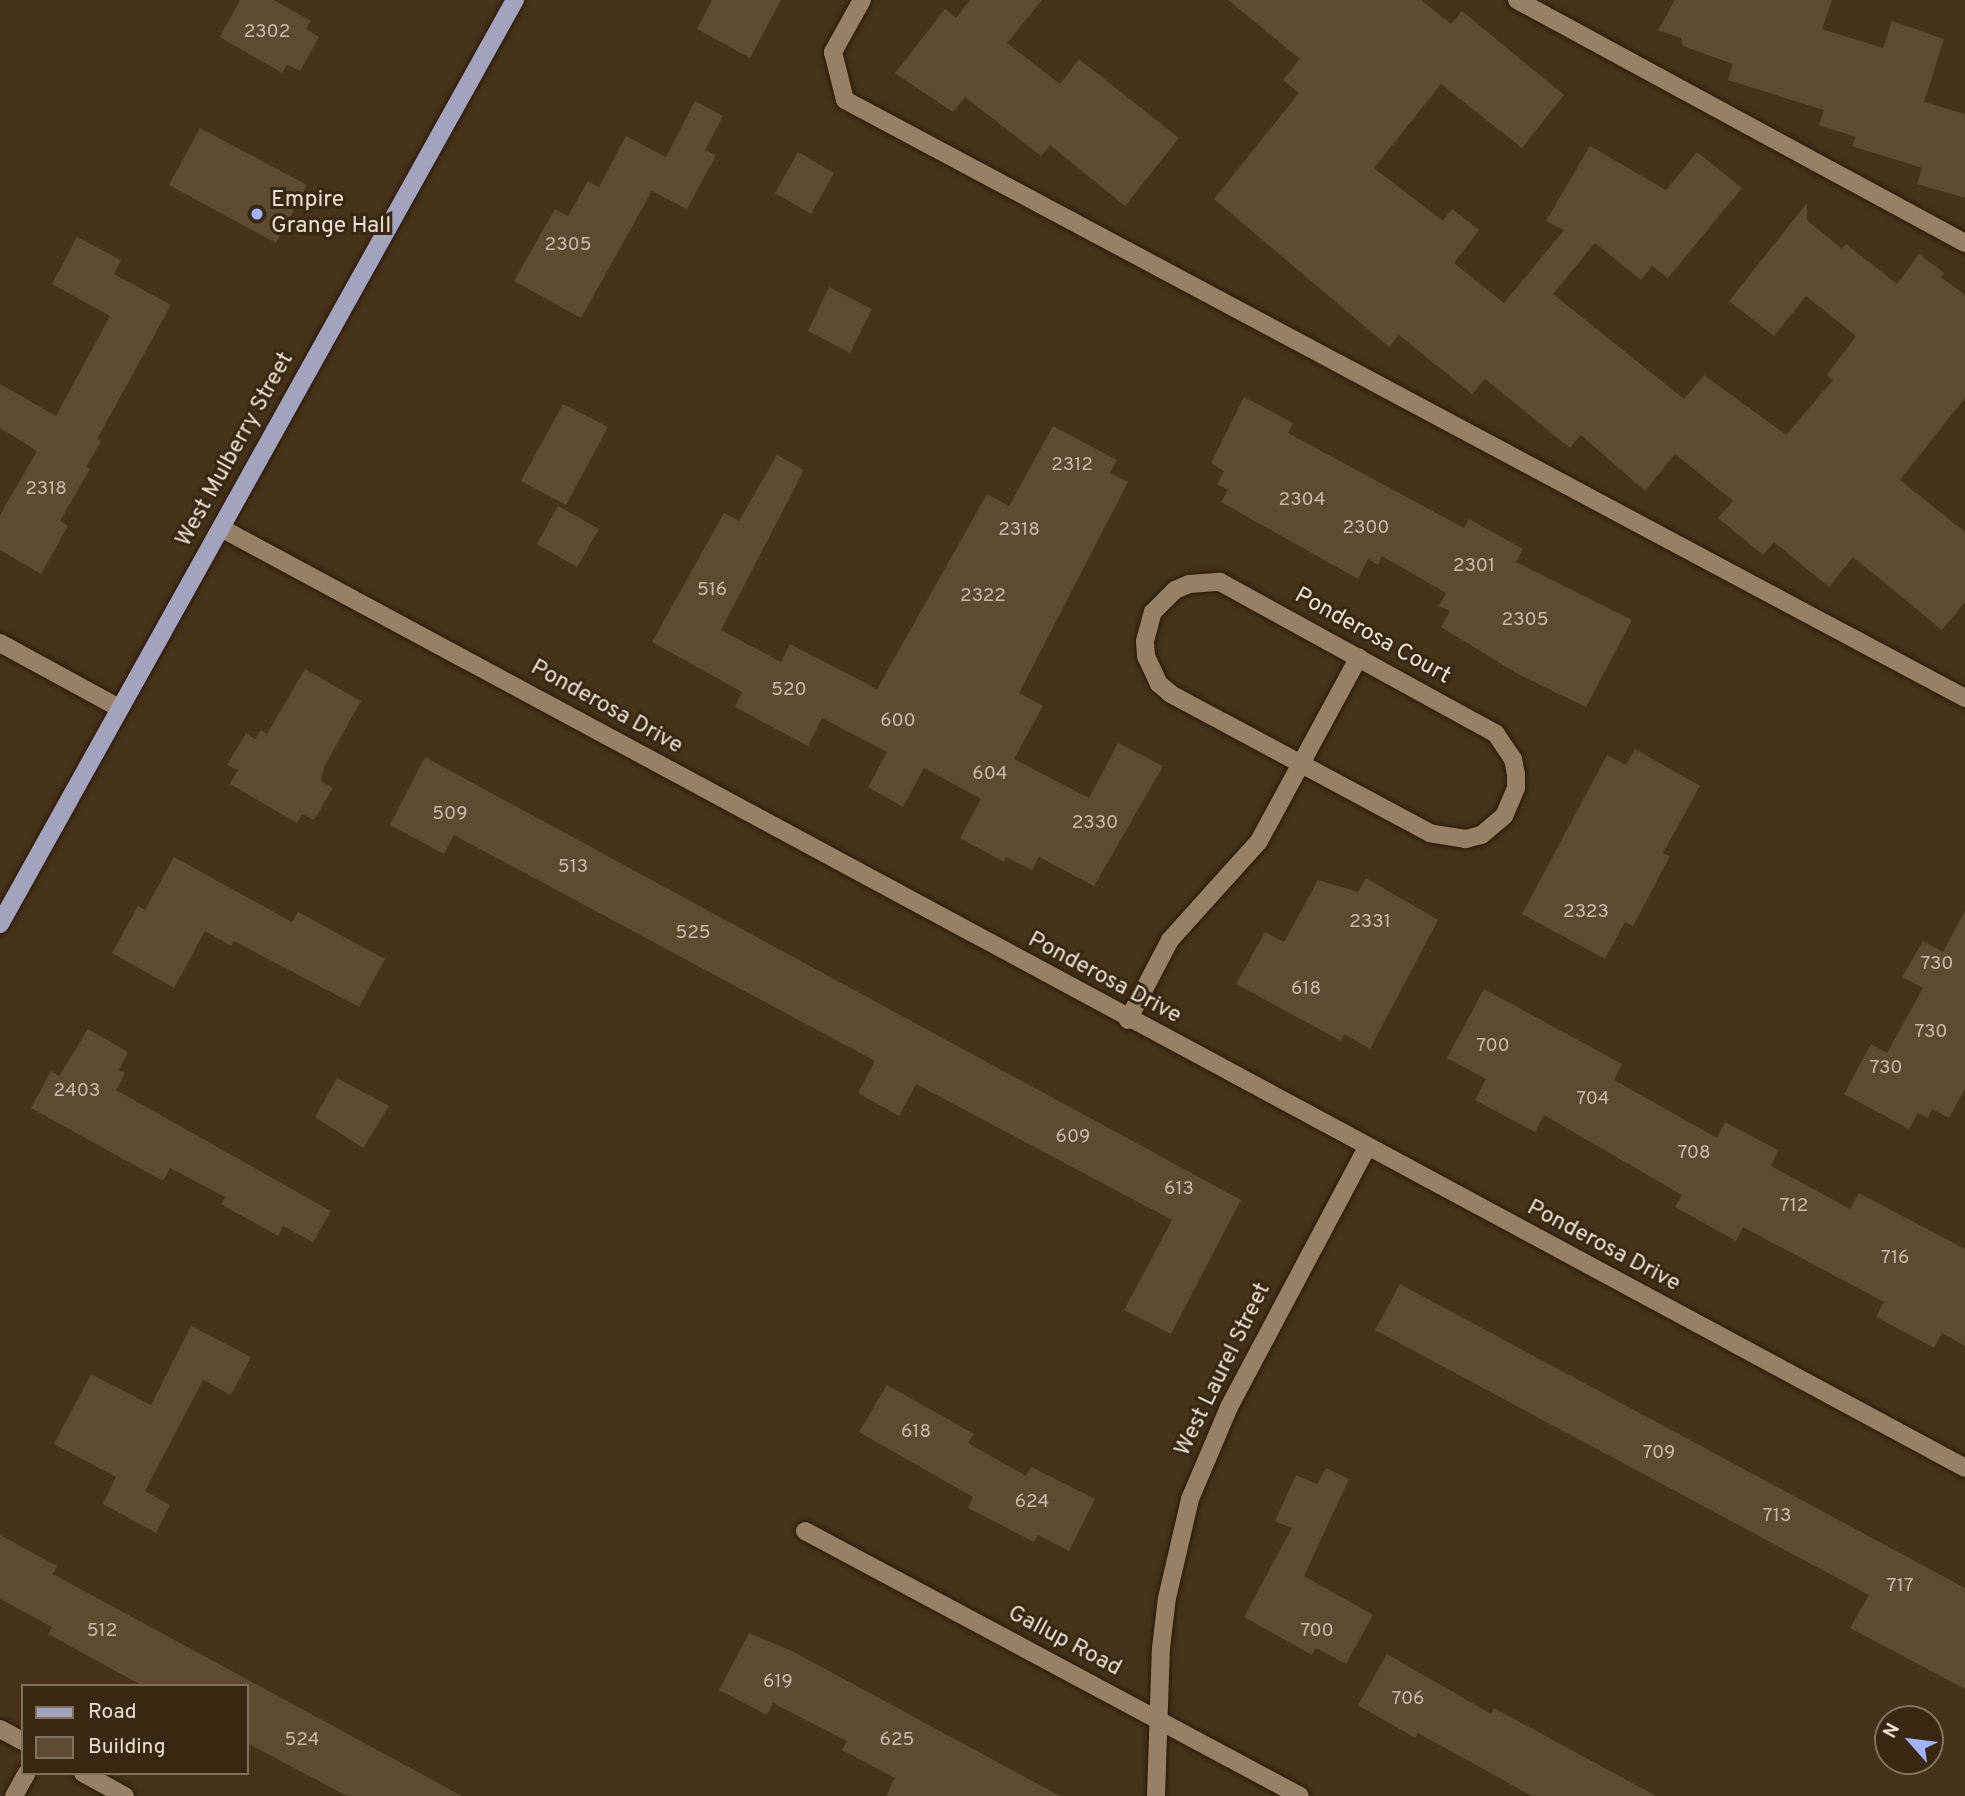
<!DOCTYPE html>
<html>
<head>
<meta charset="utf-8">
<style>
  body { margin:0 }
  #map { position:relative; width:1965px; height:1796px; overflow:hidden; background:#44321b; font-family:Overpass,sans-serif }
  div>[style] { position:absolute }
  .building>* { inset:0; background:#5d4a32 }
  .roads { filter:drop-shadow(0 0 2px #2a1903) drop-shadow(0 0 2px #2a1903) }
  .minor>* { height:18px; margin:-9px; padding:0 9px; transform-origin:9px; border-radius:9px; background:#968167 }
  .major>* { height:18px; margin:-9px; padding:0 9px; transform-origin:9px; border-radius:9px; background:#a3a3be }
  .dots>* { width:19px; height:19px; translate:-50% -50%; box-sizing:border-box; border:4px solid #392811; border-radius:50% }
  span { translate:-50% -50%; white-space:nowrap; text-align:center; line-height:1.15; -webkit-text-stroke:6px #392811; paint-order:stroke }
  .number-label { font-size:19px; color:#c8baa9 }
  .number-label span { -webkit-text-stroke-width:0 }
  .poi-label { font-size:23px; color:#ebdfd1 }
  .left { translate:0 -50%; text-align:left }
  .street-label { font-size:23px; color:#ebdfd1 }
  .legend { position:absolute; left:21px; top:1684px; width:228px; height:91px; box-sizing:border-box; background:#392811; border:2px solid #80715e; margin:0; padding:9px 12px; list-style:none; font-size:21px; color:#ebdfd1 }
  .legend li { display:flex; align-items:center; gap:14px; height:35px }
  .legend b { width:35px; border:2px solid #80715e }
  .north { position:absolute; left:1874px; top:1705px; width:70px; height:70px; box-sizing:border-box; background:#392811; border:2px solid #80715e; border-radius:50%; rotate:298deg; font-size:19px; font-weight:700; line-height:28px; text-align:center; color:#ebdfd1 }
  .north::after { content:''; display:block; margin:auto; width:24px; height:32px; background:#a2b2fd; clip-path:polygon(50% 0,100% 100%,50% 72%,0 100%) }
</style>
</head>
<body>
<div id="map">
  <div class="building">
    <i style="clip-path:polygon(240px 0,274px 0,311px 21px,306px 29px,319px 37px,300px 71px,287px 65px,282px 73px,220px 37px)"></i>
    <i style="clip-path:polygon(712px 0,781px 0,750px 58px,697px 29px)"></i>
    <i style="clip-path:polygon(970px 0,1042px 0,1007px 43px,1060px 84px,1079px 59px,1179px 138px,1125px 206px,1050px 145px,1041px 156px,965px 97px,953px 112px,895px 73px,945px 9px,956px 18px)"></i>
    <i style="clip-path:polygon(1228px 0,1421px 0,1451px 24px,1462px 11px,1564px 95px,1522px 148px,1441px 84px,1374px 168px,1443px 221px,1452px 209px,1479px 230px,1454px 263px,1504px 303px,1564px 230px,1546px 221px,1590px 146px,1666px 190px,1697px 152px,1742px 188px,1668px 278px,1652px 266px,1641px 280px,1595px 243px,1553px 294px,1684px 399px,1704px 375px,1786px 435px,1833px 380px,1827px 375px,1856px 336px,1806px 296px,1774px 336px,1729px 301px,1807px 203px,1807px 220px,1842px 249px,1846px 244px,1897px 284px,1919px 254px,1944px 273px,1941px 277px,1965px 295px,1965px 398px,1900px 480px,1965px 532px,1965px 602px,1942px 630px,1853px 557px,1829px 587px,1774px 542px,1763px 555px,1718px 518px,1733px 501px,1675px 454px,1645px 491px,1581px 435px,1570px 448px,1485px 379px,1472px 394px,1399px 335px,1389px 347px,1214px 199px,1299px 93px,1283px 80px,1300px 59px)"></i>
    <i style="clip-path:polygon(1675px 0,1832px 0,1822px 29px,1883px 48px,1892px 21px,1944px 39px,1924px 102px,1965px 114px,1965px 198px,1917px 184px,1922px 168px,1852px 146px,1856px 137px,1819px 125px,1824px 110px,1728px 80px,1733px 64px,1683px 46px,1681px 38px,1658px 30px)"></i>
    <i style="clip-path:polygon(695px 101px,723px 116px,705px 150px,716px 155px,687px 209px,652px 191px,581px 318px,514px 281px,555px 209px,568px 216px,588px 181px,599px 187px,626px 136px,666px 157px)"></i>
    <i style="clip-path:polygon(200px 128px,307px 185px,276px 243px,169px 185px)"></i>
    <i style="clip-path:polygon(798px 152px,834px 173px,811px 214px,775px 193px)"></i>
    <i style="clip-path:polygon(77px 237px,121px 260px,114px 274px,171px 305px,97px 439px,101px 441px,86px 467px,90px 469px,60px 521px,68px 526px,41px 574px,0 550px,0 515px,37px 451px,0 428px,0 384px,56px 416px,110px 316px,52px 284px)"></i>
    <i style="clip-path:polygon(829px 287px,872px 309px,850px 353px,808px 331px)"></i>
    <i style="clip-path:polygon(1244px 397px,1293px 423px,1288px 433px,1464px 528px,1469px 519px,1523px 549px,1516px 562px,1632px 620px,1586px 707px,1516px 673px,1441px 627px,1450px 611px,1439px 606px,1446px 593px,1382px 556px,1378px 565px,1368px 559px,1358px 579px,1221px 502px,1228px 490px,1217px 484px,1224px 471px,1211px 463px)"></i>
    <i style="clip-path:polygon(563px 404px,608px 427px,566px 505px,521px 481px)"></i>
    <i style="clip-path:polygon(1053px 426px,1117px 460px,1110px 473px,1128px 482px,1019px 693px,1043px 706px,1014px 759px,1089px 798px,1118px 743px,1163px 766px,1094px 886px,1039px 857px,1032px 870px,1006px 857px,1004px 862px,960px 838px,981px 799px,924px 768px,903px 807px,868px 787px,887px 752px,822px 718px,808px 746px,735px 707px,742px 692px,652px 642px,724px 513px,739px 521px,777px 455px,804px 470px,721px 630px,781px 662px,790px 644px,877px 689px,987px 494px,1009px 506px)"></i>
    <i style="clip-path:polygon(558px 506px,599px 529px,577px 567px,537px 544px)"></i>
    <i style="clip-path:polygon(305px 669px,361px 701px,324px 767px,321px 781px,333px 788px,314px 820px,302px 814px,297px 823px,230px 784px,238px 770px,227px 765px,246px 733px,255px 739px,261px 730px,267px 734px)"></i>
    <i style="clip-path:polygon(1635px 749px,1700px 786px,1663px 853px,1670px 856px,1633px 926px,1625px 922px,1605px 959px,1522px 914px,1607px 755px,1626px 765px)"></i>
    <i style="clip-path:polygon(425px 757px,1241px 1200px,1171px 1334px,1124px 1310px,1172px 1220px,916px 1084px,899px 1116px,858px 1093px,875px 1061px,454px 835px,444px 854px,390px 825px)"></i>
    <i style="clip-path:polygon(174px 857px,292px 922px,298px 912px,385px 959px,359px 1007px,234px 941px,231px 946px,205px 931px,174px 988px,112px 953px,138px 906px,145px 910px)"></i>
    <i style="clip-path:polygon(1366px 878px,1438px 920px,1370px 1049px,1344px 1034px,1341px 1041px,1236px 984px,1265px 932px,1284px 942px,1318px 880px,1358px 892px)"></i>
    <i style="clip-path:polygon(1965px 911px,1965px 1089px,1949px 1118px,1932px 1109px,1928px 1118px,1918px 1113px,1909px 1129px,1844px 1094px,1871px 1044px,1887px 1053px,1923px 988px,1902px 977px,1923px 941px,1943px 952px)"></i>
    <i style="clip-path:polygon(1484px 989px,1622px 1064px,1614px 1080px,1717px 1138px,1725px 1122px,1778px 1150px,1771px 1166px,1850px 1209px,1859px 1193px,1965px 1249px,1965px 1346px,1942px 1333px,1934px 1348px,1876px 1317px,1884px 1302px,1743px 1227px,1736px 1241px,1675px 1207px,1682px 1195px,1544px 1115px,1535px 1132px,1475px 1100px,1486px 1079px,1447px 1058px)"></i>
    <i style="clip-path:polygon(88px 1029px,128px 1052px,119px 1070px,125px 1073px,116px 1090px,331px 1211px,313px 1242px,283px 1226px,278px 1236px,221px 1204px,225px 1197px,170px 1168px,163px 1181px,31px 1108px,51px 1071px,59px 1076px)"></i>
    <i style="clip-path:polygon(337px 1078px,389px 1106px,363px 1148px,315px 1117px)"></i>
    <i style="clip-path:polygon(1400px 1284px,1965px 1588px,1965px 1689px,1850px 1628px,1869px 1595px,1375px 1330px)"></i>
    <i style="clip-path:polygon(191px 1326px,251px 1357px,231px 1395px,203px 1380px,145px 1491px,170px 1505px,156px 1533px,103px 1504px,116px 1477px,54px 1444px,91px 1374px,151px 1405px)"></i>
    <i style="clip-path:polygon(887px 1385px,974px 1434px,968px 1443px,1026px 1476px,1031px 1467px,1095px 1499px,1069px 1551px,1038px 1535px,1034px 1542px,968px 1508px,973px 1497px,859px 1432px)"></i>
    <i style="clip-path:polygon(1326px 1468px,1349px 1479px,1304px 1576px,1373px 1615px,1346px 1664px,1316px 1648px,1312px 1655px,1244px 1617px,1292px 1528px,1275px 1521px,1296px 1475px,1317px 1484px)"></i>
    <i style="clip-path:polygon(0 1535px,57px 1566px,53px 1574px,462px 1796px,347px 1796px,247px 1743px,247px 1686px,143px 1686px,48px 1634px,52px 1627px,0 1599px)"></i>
    <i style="clip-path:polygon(749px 1633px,792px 1651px,1060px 1796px,886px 1796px,895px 1778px,842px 1750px,847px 1741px,773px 1703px,767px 1715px,719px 1690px)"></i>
    <i style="clip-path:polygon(1387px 1654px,1491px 1714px,1494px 1708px,1656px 1796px,1532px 1796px,1418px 1733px,1415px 1738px,1358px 1705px)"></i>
  </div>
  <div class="roads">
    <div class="minor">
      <i style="left:862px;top:0;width:60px;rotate:119.1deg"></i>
      <i style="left:833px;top:52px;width:49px;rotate:76deg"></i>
      <i style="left:845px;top:100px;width:1270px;rotate:28.1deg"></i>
      <i style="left:1517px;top:0;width:510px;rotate:28.48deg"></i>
      <i style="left:221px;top:528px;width:1981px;rotate:28.32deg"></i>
      <i style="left:1220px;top:582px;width:315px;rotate:28.8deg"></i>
      <i style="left:1496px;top:734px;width:30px;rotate:56deg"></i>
      <i style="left:1513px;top:759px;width:15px;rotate:79deg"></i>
      <i style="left:1516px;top:774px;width:14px;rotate:90deg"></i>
      <i style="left:1516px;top:788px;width:30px;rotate:113deg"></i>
      <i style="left:1504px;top:816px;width:30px;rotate:140deg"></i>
      <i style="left:1481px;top:835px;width:16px;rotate:165deg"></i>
      <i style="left:1466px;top:839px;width:36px;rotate:-171deg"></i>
      <i style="left:1430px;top:833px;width:294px;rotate:-151.8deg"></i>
      <i style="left:1171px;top:694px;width:16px;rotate:-140deg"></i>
      <i style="left:1159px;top:684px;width:31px;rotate:-115deg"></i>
      <i style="left:1146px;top:656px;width:15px;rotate:-94deg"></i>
      <i style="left:1145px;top:641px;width:30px;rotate:-75deg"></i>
      <i style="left:1153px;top:612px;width:31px;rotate:-45deg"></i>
      <i style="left:1175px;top:590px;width:15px;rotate:-23deg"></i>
      <i style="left:1189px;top:584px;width:31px;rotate:-4deg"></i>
      <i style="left:0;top:643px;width:136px;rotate:28.6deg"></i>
      <i style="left:1128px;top:1020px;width:90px;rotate:-62.3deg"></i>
      <i style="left:1170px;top:940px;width:133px;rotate:-48deg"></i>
      <i style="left:1259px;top:841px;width:209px;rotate:-61.5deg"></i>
      <i style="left:805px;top:1531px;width:561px;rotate:28.16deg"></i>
      <i style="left:0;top:1729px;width:26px;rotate:28deg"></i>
      <i style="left:83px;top:1773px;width:48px;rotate:28.7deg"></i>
      <i style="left:14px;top:1796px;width:26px;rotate:-61deg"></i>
      <i style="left:1156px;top:1796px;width:148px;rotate:-88.1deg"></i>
      <i style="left:1161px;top:1648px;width:50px;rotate:-83.2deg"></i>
      <i style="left:1167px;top:1598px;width:102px;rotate:-76.9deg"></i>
      <i style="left:1190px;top:1499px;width:100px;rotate:-67deg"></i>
      <i style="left:1229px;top:1407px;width:293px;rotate:-62deg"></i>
    </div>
    <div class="major">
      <i style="left:0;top:924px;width:1058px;rotate:-60.87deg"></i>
    </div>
  </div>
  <div class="dots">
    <i style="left:257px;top:214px;background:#a2b2fd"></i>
  </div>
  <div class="number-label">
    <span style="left:267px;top:33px">2302</span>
    <span style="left:568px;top:246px">2305</span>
    <span style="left:1072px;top:466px">2312</span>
    <span style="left:46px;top:490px">2318</span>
    <span style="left:1302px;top:501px">2304</span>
    <span style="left:1366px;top:529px">2300</span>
    <span style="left:1019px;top:531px">2318</span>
    <span style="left:1474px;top:567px">2301</span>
    <span style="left:712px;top:591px">516</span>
    <span style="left:983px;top:597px">2322</span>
    <span style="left:1525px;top:621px">2305</span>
    <span style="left:789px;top:691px">520</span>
    <span style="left:898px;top:722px">600</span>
    <span style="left:990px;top:775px">604</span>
    <span style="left:450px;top:815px">509</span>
    <span style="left:1095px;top:824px">2330</span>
    <span style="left:573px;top:868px">513</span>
    <span style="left:1586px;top:913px">2323</span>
    <span style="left:1370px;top:923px">2331</span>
    <span style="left:693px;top:934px">525</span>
    <span style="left:1937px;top:965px">730</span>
    <span style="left:1306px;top:990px">618</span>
    <span style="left:1931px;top:1033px">730</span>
    <span style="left:1493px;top:1047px">700</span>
    <span style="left:1886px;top:1069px">730</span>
    <span style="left:77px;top:1092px">2403</span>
    <span style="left:1593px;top:1100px">704</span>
    <span style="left:1073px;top:1138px">609</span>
    <span style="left:1694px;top:1154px">708</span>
    <span style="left:1179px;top:1190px">613</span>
    <span style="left:1794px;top:1207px">712</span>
    <span style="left:1895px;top:1259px">716</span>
    <span style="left:916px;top:1433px">618</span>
    <span style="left:1659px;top:1454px">709</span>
    <span style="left:1032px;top:1503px">624</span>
    <span style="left:1777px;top:1517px">713</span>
    <span style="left:1900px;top:1587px">717</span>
    <span style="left:102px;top:1632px">512</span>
    <span style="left:1317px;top:1632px">700</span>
    <span style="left:778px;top:1683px">619</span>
    <span style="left:1408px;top:1700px">706</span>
    <span style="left:302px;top:1741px">524</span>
    <span style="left:897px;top:1741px">625</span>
  </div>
  <div class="poi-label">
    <span class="left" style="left:271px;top:214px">Empire<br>Grange Hall</span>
  </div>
  <div class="street-label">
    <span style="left:236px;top:450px;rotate:-61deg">West Mulberry Street</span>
    <span style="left:1372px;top:637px;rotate:29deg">Ponderosa Court</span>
    <span style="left:606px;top:708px;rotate:29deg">Ponderosa Drive</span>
    <span style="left:1104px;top:979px;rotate:28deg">Ponderosa Drive</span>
    <span style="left:1603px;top:1247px;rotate:28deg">Ponderosa Drive</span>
    <span style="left:1224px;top:1370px;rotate:-64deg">West Laurel Street</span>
    <span style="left:1064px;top:1642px;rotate:28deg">Gallup Road</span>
  </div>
  <ul class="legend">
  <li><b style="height:9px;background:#a3a3be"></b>Road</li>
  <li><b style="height:19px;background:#5d4a32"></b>Building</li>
  </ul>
  <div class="north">N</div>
</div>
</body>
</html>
